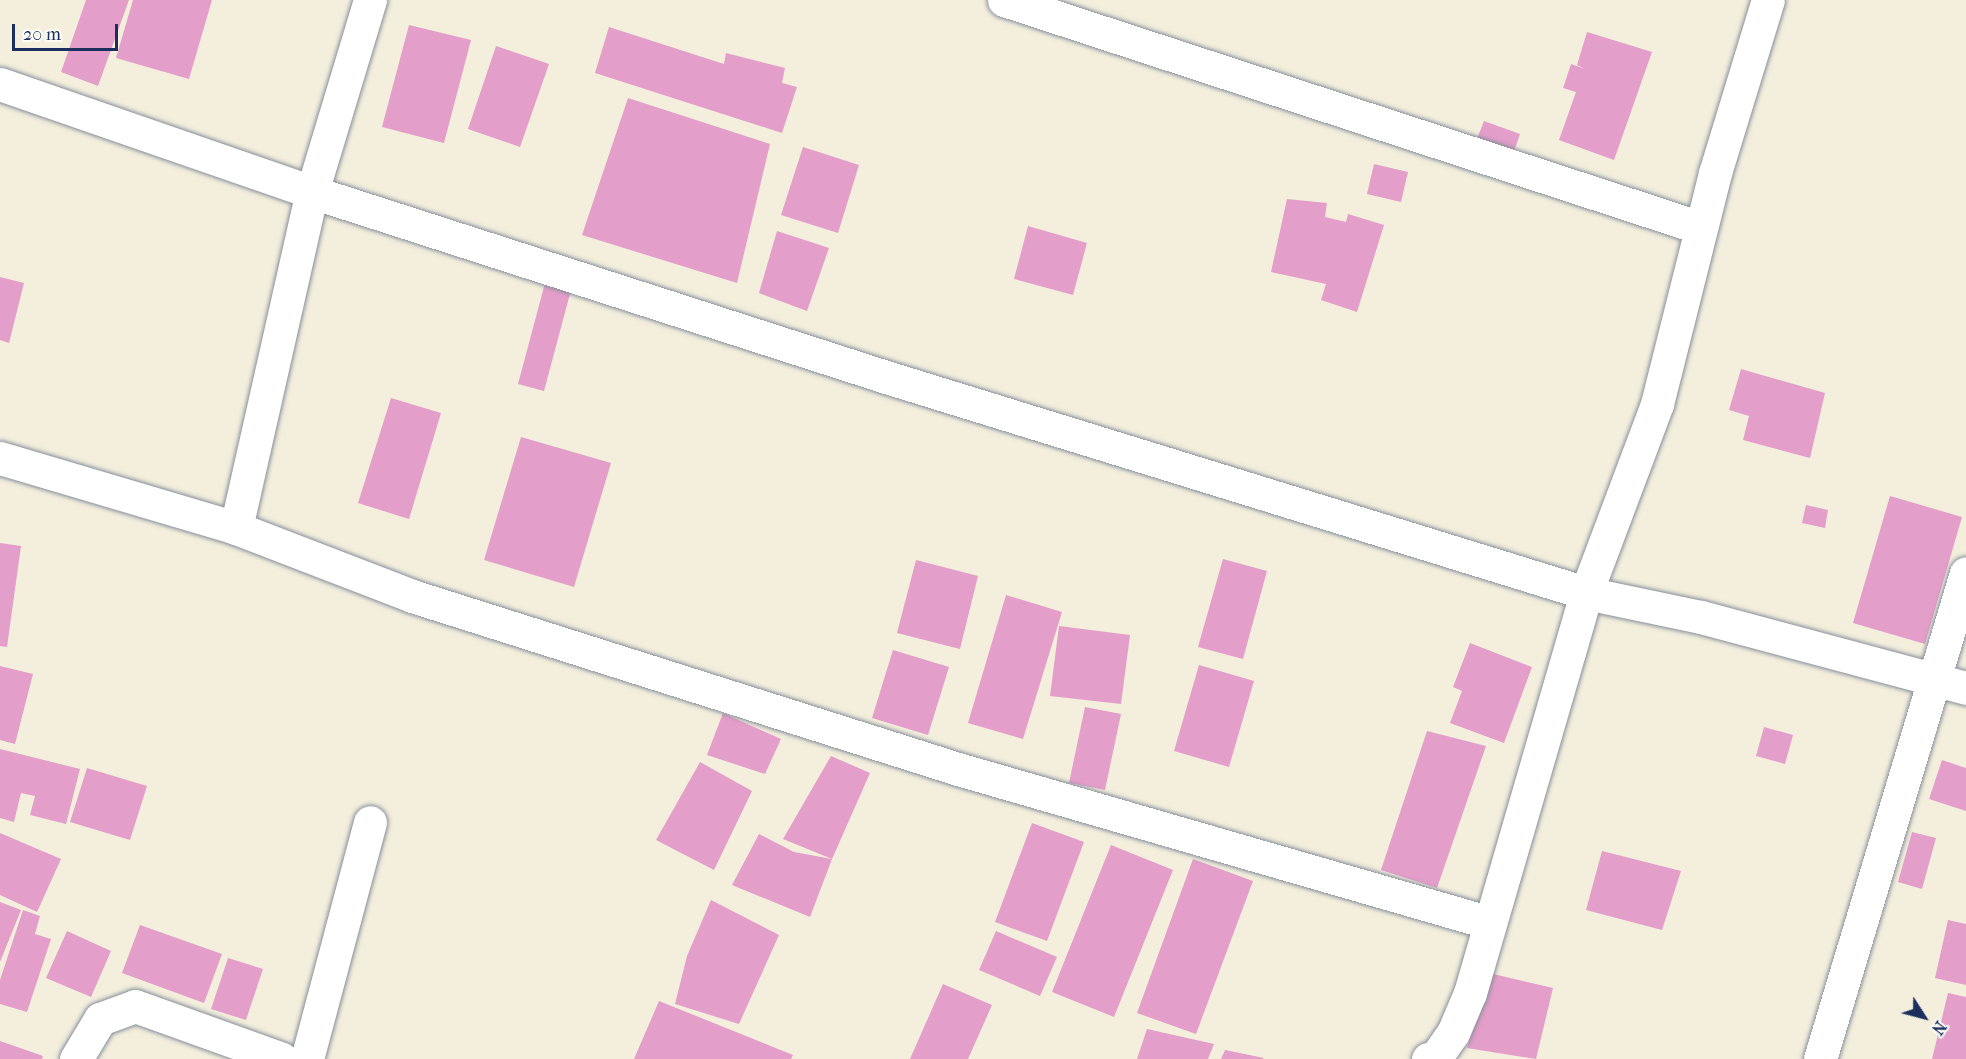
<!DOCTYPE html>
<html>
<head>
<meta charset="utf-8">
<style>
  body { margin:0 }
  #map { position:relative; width:1966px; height:1059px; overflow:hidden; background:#f3efdc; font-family:"IM FELL French Canon",serif }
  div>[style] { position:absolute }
  .building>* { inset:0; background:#e39ec9 }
  .roads { filter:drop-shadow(0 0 2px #878f9d) drop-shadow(0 0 2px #878f9d) }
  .minor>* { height:33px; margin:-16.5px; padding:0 16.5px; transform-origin:16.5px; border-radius:16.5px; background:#fff }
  span { translate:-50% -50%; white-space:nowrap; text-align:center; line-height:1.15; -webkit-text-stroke:6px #fdfcf7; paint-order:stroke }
  .north { position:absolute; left:1894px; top:987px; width:60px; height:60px; -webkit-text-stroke:4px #fdfcf7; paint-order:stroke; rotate:126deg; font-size:16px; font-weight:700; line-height:24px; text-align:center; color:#1b2f5e }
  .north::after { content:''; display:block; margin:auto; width:21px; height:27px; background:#1b2f5e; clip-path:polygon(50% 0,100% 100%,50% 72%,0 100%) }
  .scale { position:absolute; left:12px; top:24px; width:106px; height:27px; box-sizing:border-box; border:3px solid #1b2f5e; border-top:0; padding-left:8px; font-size:18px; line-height:21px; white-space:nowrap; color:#1b2f5e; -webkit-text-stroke:4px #fdfcf7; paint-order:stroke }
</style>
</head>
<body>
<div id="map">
  <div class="building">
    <i style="clip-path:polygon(86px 0,129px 0,98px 86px,61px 72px)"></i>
    <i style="clip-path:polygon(133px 0,212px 0,189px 79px,116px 58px)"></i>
    <i style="clip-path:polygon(409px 25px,471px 40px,444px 143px,382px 127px)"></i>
    <i style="clip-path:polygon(609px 27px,724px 64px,726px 53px,785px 68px,782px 83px,797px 87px,782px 133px,595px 73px)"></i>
    <i style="clip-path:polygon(1587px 32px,1652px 52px,1614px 160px,1559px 140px,1576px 92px,1563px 88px,1571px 64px,1585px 69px,1577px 65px)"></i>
    <i style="clip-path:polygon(496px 46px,549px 64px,520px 147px,468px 129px)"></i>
    <i style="clip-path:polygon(628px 98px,770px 144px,737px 283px,582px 235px)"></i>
    <i style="clip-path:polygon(1484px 121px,1520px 134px,1512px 157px,1475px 144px)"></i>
    <i style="clip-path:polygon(803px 147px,859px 165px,838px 233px,781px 215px)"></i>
    <i style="clip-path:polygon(1374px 164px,1408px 172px,1401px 202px,1367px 194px)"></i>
    <i style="clip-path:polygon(1287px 199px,1327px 203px,1325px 217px,1346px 222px,1348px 214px,1384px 225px,1357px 312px,1321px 300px,1326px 284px,1271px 272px)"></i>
    <i style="clip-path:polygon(1028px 226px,1087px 243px,1073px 295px,1014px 279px)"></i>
    <i style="clip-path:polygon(777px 231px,829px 248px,807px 311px,759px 293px)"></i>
    <i style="clip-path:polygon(0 277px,24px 283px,9px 343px,0 340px)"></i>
    <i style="clip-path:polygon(545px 283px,571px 290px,544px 391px,518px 384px)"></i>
    <i style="clip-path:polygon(1741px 369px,1825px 393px,1810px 458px,1743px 440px,1749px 416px,1729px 410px)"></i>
    <i style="clip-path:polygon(391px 398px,441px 413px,409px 519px,358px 503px)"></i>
    <i style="clip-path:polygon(521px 437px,611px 463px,574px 587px,484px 560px)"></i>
    <i style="clip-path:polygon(1890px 496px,1962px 517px,1925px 644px,1853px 623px)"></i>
    <i style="clip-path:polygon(1806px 505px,1828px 510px,1825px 528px,1802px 523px)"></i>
    <i style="clip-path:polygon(0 543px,21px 546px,7px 647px,0 646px)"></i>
    <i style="clip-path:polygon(1223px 559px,1267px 571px,1243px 659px,1198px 647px)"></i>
    <i style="clip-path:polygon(916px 560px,978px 576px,960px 649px,897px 633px)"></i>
    <i style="clip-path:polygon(1006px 595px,1062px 612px,1023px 739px,968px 723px)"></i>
    <i style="clip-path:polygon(1059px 626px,1130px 635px,1121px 704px,1050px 696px)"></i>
    <i style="clip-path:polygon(1470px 643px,1532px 667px,1504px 743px,1450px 723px,1462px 691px,1453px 687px)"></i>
    <i style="clip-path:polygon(893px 650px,949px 667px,928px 735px,872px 718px)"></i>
    <i style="clip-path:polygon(1199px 665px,1254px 681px,1229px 767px,1174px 751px)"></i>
    <i style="clip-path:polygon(0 666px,33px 674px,15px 744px,0 740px)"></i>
    <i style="clip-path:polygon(1085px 707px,1121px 714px,1105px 790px,1069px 783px)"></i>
    <i style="clip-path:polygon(723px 713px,781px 739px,765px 774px,707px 755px)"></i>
    <i style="clip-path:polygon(1764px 727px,1793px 735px,1785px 764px,1756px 756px)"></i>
    <i style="clip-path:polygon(1427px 731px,1486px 746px,1437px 888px,1381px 870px)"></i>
    <i style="clip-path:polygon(0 749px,80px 769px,66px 824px,30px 815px,35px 796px,21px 793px,14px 822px,0 818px)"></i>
    <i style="clip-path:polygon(831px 756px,870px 773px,832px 859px,783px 839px)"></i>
    <i style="clip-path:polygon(1942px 760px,1966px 768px,1966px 811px,1929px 799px)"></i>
    <i style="clip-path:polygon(700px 762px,752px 791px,714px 870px,656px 840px)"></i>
    <i style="clip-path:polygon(87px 768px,147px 786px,130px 840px,70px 822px)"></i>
    <i style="clip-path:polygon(1032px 823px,1084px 842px,1047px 941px,995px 922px)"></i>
    <i style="clip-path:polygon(1912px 832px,1936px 838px,1922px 889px,1898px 882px)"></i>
    <i style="clip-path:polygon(0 833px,61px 859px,37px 912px,0 895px)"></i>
    <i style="clip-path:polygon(759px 834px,794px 852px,832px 859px,810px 917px,732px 885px)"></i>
    <i style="clip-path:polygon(1111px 845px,1173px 870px,1114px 1017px,1052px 992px)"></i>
    <i style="clip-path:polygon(1602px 851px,1681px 871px,1662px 930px,1586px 910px)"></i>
    <i style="clip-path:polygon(1193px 859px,1253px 881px,1196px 1034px,1137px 1013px)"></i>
    <i style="clip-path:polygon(711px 900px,779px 935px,739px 1024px,675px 1004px,687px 956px)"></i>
    <i style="clip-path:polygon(0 902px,21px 910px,0 962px)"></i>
    <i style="clip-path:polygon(23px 910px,40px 916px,35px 934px,51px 939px,27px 1012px,0 1004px,0 980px)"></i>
    <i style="clip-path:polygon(1948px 920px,1966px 924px,1966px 985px,1935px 978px)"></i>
    <i style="clip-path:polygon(140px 925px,222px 954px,204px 1003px,122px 973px)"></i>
    <i style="clip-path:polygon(67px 931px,111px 951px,91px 997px,46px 978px)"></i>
    <i style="clip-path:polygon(996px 931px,1057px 957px,1040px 996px,979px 970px)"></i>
    <i style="clip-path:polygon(228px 958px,263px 969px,246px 1020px,211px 1009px)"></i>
    <i style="clip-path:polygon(1489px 973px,1553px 988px,1536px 1059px,1467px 1048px)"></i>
    <i style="clip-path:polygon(943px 984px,992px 1005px,968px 1059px,910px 1059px)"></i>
    <i style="clip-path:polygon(1948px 993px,1966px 997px,1966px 1059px,1932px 1059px)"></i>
    <i style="clip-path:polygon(659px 1001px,793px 1055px,791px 1059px,634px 1059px)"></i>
    <i style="clip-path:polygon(1147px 1029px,1214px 1044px,1208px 1059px,1137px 1059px)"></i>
    <i style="clip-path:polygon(0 1041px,43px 1056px,42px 1059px,0 1059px)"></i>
    <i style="clip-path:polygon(1225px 1050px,1264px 1058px,1263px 1059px,1221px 1059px)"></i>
  </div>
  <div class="roads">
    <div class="minor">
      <i style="left:1004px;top:0;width:733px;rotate:18.11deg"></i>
      <i style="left:0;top:84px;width:330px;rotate:19.1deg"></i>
      <i style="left:312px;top:192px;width:603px;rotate:17.86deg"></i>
      <i style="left:886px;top:377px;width:733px;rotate:17.15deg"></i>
      <i style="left:1586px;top:593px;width:117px;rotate:11.8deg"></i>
      <i style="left:1701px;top:617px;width:274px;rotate:15deg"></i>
      <i style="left:0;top:458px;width:246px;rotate:16.5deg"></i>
      <i style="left:236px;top:528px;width:189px;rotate:21.1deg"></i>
      <i style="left:412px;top:596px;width:573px;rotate:17.58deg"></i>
      <i style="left:958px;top:769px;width:551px;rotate:16.13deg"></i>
      <i style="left:236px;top:528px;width:344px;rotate:-77.3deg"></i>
      <i style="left:312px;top:192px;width:201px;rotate:-73.2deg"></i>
      <i style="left:76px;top:1059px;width:47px;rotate:-59deg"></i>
      <i style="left:100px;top:1019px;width:37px;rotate:-20deg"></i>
      <i style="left:135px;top:1006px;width:156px;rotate:19.8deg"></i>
      <i style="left:307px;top:1059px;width:245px;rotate:-75.1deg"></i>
      <i style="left:1428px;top:1059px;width:8px;rotate:-14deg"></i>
      <i style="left:1436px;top:1057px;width:29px;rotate:-55deg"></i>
      <i style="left:1453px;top:1033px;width:43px;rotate:-67deg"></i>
      <i style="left:1470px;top:993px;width:416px;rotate:-73.8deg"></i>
      <i style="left:1586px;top:593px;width:202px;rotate:-69.4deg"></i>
      <i style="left:1657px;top:404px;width:238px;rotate:-75.9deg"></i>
      <i style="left:1715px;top:173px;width:181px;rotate:-73deg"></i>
      <i style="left:1820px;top:1059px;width:507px;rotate:-73.28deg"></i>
    </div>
  </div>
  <div class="north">N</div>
  <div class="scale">20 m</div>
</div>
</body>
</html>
